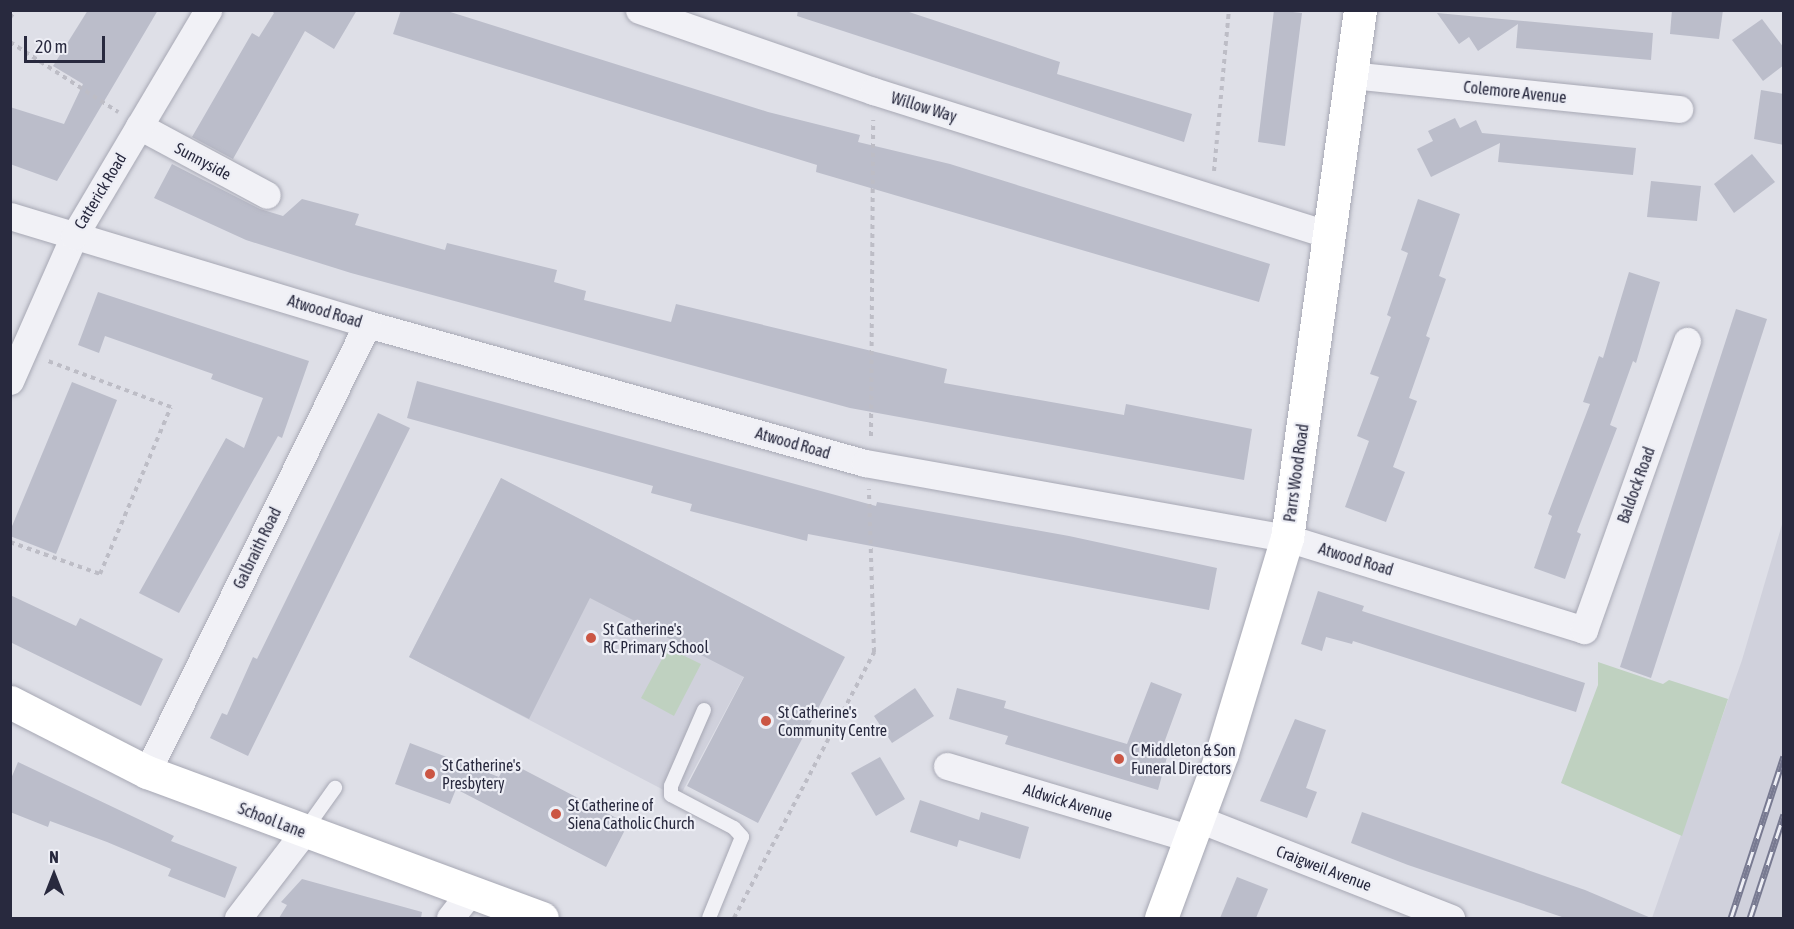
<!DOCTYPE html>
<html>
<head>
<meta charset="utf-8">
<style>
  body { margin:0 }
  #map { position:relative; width:1794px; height:929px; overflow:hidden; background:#dedfe7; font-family:"Asap Condensed",sans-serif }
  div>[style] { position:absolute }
  .built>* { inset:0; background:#d0d1dc }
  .green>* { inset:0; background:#bfd1c0 }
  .building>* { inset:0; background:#bbbdca }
  .path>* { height:4px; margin-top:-2px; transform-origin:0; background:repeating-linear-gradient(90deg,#bdbdc6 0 4.5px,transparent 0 9px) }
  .roads { filter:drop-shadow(0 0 2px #a7a8b4) drop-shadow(0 0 2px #a7a8b4) }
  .lane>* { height:14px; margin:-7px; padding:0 7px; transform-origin:7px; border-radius:7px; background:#f1f1f6 }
  .street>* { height:27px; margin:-13.5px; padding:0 13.5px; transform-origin:13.5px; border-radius:13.5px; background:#f1f1f6 }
  .secondary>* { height:33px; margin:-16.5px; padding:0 16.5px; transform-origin:16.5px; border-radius:16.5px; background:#fff }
  .rail>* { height:7px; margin-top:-3.5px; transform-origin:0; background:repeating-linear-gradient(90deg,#edeef5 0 14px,#787a91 0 28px); box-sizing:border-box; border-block:2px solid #787a91 }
  .dots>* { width:16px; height:16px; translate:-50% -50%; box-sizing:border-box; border:3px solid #edeef5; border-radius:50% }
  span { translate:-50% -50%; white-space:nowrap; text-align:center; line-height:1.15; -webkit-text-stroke:4.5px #edeef5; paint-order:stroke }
  .street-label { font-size:16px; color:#28293e }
  .poi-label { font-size:16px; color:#28293e }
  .left { translate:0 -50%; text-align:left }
  .frame { position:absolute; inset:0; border:12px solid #28293e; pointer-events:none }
  .north { position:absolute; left:24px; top:845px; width:60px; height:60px; -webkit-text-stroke:4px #edeef5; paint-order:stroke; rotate:0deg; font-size:16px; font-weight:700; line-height:24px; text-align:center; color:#28293e }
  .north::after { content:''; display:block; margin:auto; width:21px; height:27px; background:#28293e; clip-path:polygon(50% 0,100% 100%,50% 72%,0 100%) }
  .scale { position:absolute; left:24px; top:36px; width:81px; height:27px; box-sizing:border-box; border:3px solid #28293e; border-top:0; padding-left:8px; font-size:18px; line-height:21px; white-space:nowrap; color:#28293e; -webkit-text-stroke:4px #edeef5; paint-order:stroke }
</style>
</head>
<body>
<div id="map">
  <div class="built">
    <i style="clip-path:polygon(501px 478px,774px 620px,679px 798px,409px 657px)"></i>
    <i style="clip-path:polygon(1783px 521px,1783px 918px,1652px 918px,1742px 660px)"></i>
  </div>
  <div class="green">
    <i style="clip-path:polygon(668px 648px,701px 664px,674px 716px,641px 698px)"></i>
    <i style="clip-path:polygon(1598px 662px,1663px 684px,1669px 680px,1728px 699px,1682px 836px,1561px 783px,1598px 685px)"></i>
  </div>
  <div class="building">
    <i style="clip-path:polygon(88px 10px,158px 10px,57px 181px,10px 164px,10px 107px,64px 124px,83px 84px,53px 66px)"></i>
    <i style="clip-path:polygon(271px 10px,357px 10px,334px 49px,305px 31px,233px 159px,192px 137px,252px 33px,259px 37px,274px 13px)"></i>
    <i style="clip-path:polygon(401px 10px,444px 10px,768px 112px,860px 135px,858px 142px,950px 164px,1270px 264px,1259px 302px,816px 172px,817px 165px,393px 34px)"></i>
    <i style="clip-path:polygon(798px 10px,903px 10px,1060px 62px,1057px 74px,1192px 114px,1184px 142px,797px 16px)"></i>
    <i style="clip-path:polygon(1274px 10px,1302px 13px,1285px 146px,1258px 142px)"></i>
    <i style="clip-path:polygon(1672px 10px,1723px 10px,1719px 39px,1670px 34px)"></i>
    <i style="clip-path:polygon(1437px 13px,1653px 33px,1651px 60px,1516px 48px,1518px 24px,1478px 51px,1469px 37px,1459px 44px)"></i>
    <i style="clip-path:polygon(1762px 19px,1784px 48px,1784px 65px,1763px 81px,1732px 40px)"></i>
    <i style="clip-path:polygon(1761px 90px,1784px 94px,1784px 145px,1754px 139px)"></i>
    <i style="clip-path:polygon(1455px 118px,1460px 128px,1476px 120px,1482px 133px,1636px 148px,1633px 175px,1498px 162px,1500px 143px,1431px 177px,1417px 149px,1433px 141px,1428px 131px)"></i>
    <i style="clip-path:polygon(1752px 154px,1775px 182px,1734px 213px,1714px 184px)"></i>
    <i style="clip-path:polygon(172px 164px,260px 209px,283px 216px,302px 199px,359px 214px,355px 225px,445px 250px,447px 243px,557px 270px,554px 282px,586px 291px,584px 300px,671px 322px,676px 304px,947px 369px,944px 383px,1124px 415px,1126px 404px,1252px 429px,1244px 480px,850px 408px,351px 273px,246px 240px,154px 198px)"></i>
    <i style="clip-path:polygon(1651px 181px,1701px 186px,1697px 221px,1647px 217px)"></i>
    <i style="clip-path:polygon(1418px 199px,1460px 214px,1439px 276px,1446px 279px,1426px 336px,1430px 338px,1409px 398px,1417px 401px,1393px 467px,1405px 472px,1386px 522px,1345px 507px,1369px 441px,1357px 436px,1379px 377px,1370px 374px,1391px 317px,1387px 315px,1408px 253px,1401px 250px)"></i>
    <i style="clip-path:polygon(1629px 272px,1660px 282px,1636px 363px,1633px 361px,1610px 425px,1617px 428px,1577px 532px,1581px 534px,1565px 579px,1534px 568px,1552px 516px,1548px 514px,1590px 404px,1583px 402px,1599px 356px,1603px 358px)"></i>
    <i style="clip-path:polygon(98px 292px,309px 361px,282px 438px,278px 436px,179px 613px,139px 593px,226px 438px,244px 448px,263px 398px,211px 379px,213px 374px,105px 336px,99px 353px,78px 345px)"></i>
    <i style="clip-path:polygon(1736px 309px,1767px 319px,1651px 678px,1620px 667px)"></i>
    <i style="clip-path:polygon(417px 381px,876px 506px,877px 502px,1069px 536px,1217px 568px,1209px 610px,808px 534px,807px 541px,690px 511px,692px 504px,651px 493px,653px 486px,407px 418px)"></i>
    <i style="clip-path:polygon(72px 382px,117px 400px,56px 554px,10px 536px,10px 531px)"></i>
    <i style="clip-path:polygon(378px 413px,410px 428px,248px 756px,210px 738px,222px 713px,227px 715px,253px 657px,257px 659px)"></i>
    <i style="clip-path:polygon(501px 478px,845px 657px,758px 823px,687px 786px,744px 677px,590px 598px,529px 719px,409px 657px)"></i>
    <i style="clip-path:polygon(1318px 591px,1364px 606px,1362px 611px,1585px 683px,1576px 712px,1353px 641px,1352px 644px,1326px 637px,1322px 651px,1301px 644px)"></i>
    <i style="clip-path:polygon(10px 595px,76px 626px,80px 618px,163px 659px,141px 706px,10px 642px)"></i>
    <i style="clip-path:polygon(1151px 682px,1182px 694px,1160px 754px,1167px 757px,1158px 790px,1005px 744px,1008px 736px,949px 719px,957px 688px,1006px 701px,1004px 708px,1127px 744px)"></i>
    <i style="clip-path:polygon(915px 688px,934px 716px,892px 743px,874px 716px)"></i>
    <i style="clip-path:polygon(1295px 719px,1326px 730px,1306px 788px,1317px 792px,1307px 818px,1260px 801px)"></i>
    <i style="clip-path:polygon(410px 743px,499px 777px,507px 761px,628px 824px,606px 867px,456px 789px,450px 804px,395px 784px)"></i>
    <i style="clip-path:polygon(880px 757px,905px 799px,876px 816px,851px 773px)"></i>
    <i style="clip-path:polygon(18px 762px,174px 836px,171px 841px,237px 867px,225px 898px,168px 876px,171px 869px,107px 842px,50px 821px,48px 827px,10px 812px,10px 781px)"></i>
    <i style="clip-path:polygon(920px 800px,979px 820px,981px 812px,1029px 827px,1020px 859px,959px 840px,957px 847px,910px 832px)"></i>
    <i style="clip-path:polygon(1362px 812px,1585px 890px,1651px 918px,1565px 918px,1408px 865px,1351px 843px)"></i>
    <i style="clip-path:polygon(1237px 877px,1268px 889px,1256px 918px,1220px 918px)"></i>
    <i style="clip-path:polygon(302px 879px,422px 912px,421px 918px,279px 918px,287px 905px,281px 902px)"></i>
  </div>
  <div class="path">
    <i style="left:10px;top:18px;width:9px;rotate:-58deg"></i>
    <i style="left:10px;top:42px;width:129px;rotate:32.9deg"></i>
    <i style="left:1214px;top:171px;width:162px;rotate:-84.7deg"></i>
    <i style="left:871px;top:436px;width:316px;rotate:-89.6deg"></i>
    <i style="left:10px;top:542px;width:96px;rotate:19.6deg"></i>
    <i style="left:100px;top:574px;width:181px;rotate:-67deg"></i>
    <i style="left:171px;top:407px;width:131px;rotate:-159.5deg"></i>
    <i style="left:734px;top:918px;width:301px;rotate:-62.2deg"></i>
    <i style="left:874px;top:652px;width:163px;rotate:-91.8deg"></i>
  </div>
  <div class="roads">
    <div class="lane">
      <i style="left:704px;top:710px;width:83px;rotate:113.5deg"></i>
      <i style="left:671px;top:786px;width:9px;rotate:90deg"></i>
      <i style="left:671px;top:795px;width:71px;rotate:27.6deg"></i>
      <i style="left:734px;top:828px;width:12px;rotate:48deg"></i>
      <i style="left:742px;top:837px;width:87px;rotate:112.2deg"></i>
      <i style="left:305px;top:830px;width:52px;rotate:-54.5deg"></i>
    </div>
    <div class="street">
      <i style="left:639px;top:10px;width:248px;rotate:19.1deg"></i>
      <i style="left:873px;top:91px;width:479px;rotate:17.5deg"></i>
      <i style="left:1351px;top:75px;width:330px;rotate:5.9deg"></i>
      <i style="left:139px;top:126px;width:145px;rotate:28.3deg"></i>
      <i style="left:10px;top:216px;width:373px;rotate:16.8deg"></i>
      <i style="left:367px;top:324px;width:517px;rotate:15.6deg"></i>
      <i style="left:865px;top:463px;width:429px;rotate:10.1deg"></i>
      <i style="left:1287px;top:538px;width:311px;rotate:17.2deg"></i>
      <i style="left:1584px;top:630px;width:307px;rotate:-70.4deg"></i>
      <i style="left:10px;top:381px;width:158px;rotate:-66.2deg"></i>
      <i style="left:74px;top:236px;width:263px;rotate:-59.3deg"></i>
      <i style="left:947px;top:766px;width:252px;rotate:16.6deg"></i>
      <i style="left:147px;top:772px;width:499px;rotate:-63.8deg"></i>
      <i style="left:1196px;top:818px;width:274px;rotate:21.4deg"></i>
      <i style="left:238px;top:918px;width:108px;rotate:-52.5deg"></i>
      <i style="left:450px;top:918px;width:33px;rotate:-52deg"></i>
    </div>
    <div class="secondary">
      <i style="left:10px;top:702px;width:154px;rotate:27.1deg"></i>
      <i style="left:147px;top:772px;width:421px;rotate:20.3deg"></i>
      <i style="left:1161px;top:918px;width:176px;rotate:-69.7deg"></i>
      <i style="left:1222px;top:753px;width:225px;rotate:-73.2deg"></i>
      <i style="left:1287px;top:538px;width:533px;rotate:-82.13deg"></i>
    </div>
  </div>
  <div class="rail">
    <i style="left:1731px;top:918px;width:170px;rotate:-71.9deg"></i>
    <i style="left:1750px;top:918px;width:109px;rotate:-71.9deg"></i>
  </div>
  <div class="dots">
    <i style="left:591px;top:638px;background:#cb5644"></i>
    <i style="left:766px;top:721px;background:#cb5644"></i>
    <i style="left:1119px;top:759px;background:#cb5644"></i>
    <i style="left:430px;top:774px;background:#cb5644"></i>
    <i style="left:556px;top:814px;background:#cb5644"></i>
  </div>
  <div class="street-label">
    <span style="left:1515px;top:92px;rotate:6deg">Colemore Avenue</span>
    <span style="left:924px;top:107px;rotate:17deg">Willow Way</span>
    <span style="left:203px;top:161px;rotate:28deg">Sunnyside</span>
    <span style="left:100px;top:191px;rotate:-59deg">Catterick Road</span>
    <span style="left:325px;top:311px;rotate:17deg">Atwood Road</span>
    <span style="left:793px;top:443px;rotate:16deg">Atwood Road</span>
    <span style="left:1296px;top:473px;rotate:-82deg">Parrs Wood Road</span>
    <span style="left:1636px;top:485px;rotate:-70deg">Baldock Road</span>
    <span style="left:257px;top:548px;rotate:-64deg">Galbraith Road</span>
    <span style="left:1356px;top:559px;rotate:17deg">Atwood Road</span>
    <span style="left:1068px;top:802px;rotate:17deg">Aldwick Avenue</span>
    <span style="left:272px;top:820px;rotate:21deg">School Lane</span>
    <span style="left:1324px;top:868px;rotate:21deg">Craigweil Avenue</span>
  </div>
  <div class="poi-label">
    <span class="left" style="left:603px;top:638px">St Catherine's<br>RC Primary School</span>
    <span class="left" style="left:778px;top:721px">St Catherine's<br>Community Centre</span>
    <span class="left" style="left:1131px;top:759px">C Middleton &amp; Son<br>Funeral Directors</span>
    <span class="left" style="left:442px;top:774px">St Catherine's<br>Presbytery</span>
    <span class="left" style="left:568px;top:814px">St Catherine of<br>Siena Catholic Church</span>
  </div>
  <div class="frame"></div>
  <div class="north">N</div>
  <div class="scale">20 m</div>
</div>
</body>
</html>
